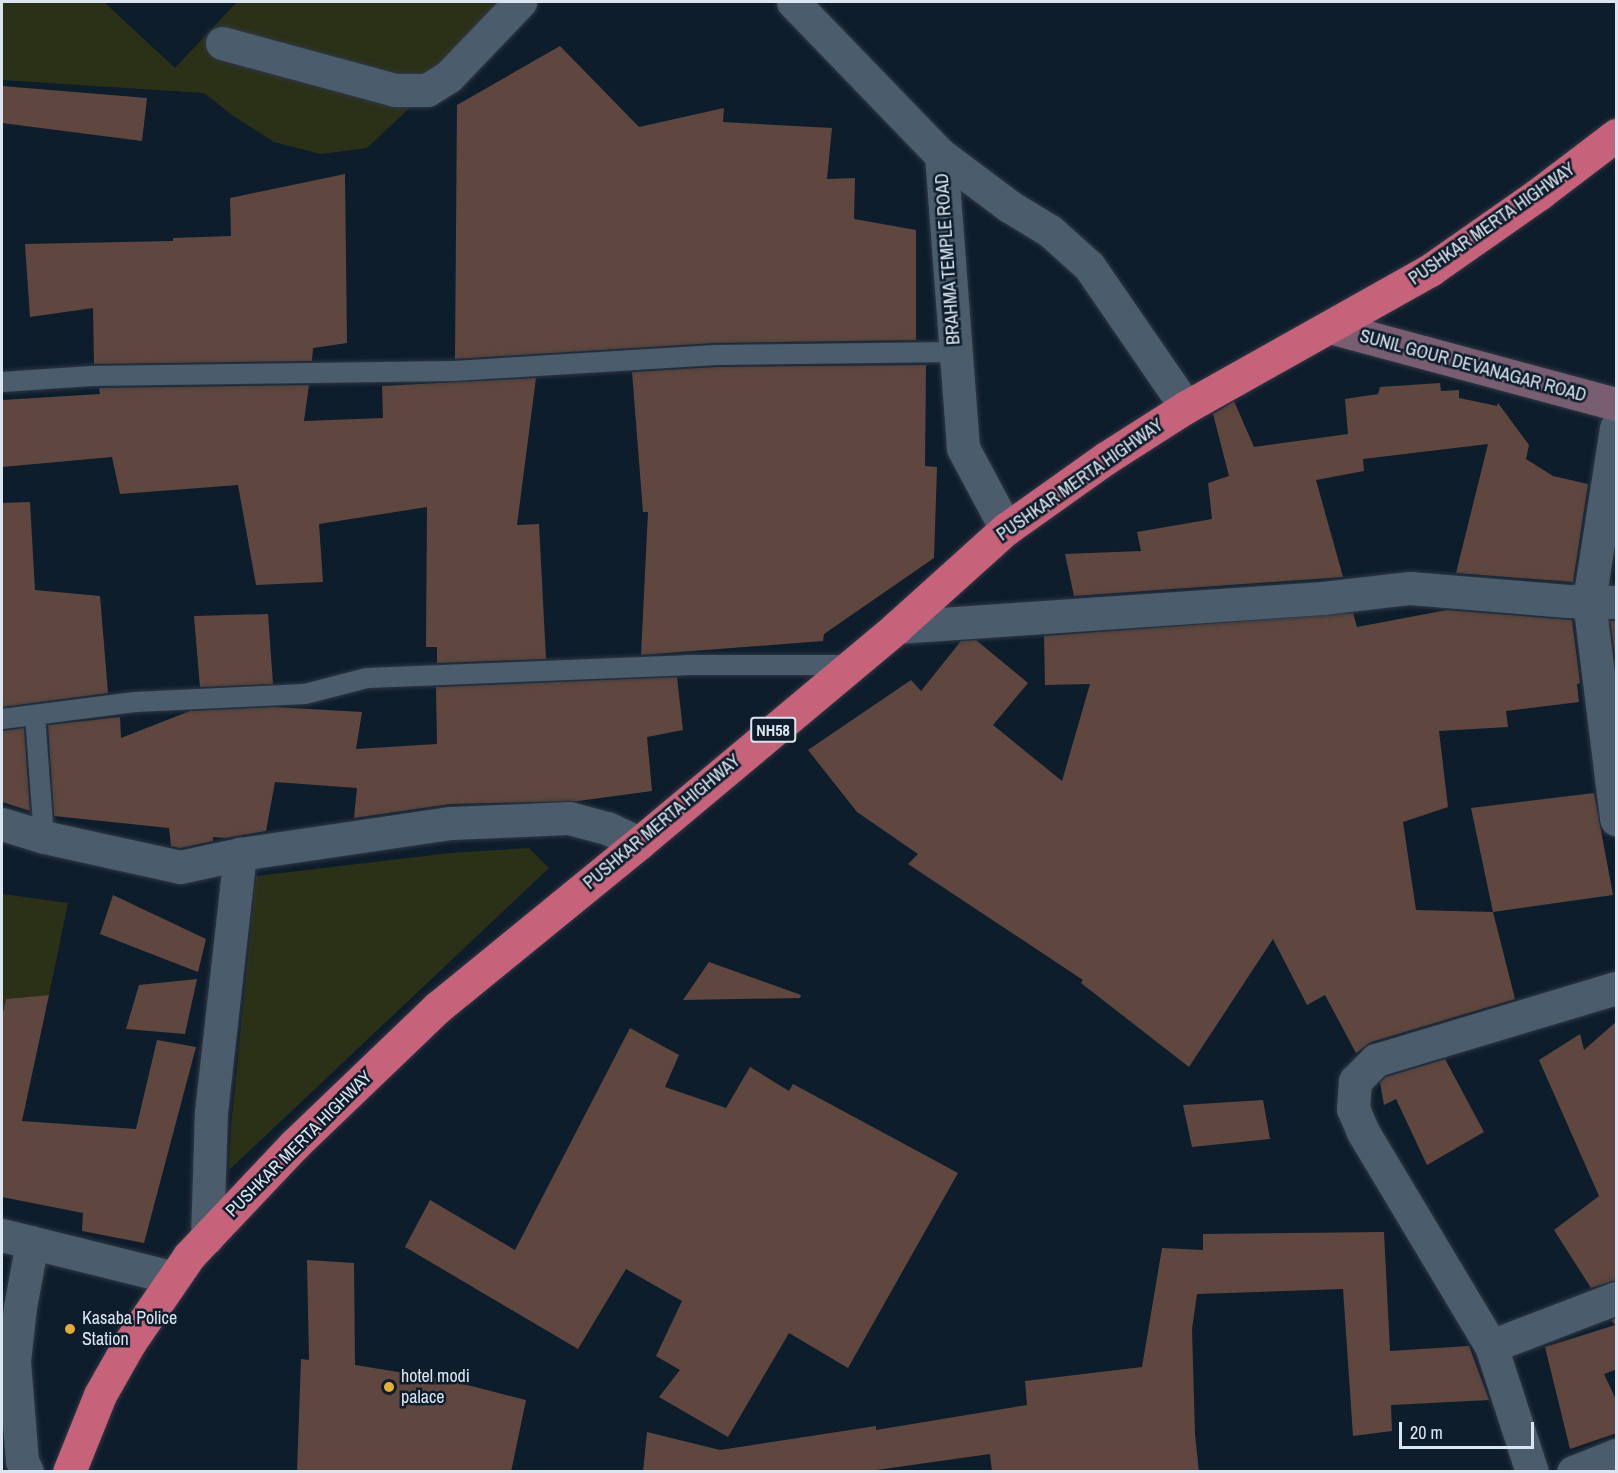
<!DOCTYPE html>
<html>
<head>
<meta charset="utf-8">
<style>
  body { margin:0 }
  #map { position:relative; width:1618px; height:1473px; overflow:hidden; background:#0e1d2c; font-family:"Archivo Narrow",sans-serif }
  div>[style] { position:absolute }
  .green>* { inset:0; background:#2b3117 }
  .building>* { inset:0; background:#5f473f }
  .roads { filter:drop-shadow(0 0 2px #303844) drop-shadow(0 0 2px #303844) }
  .service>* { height:20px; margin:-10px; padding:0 10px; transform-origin:10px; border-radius:10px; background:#4b5c6d }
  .minor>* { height:33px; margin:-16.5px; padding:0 16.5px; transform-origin:16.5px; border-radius:16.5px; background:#4b5c6d }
  .secondary>* { height:33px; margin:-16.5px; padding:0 16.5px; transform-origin:16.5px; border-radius:16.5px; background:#795e72 }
  .trunk>* { height:33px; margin:-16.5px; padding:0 16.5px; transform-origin:16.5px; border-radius:16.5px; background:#c66279 }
  .dots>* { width:16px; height:16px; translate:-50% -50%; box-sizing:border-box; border:3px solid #0e1d2c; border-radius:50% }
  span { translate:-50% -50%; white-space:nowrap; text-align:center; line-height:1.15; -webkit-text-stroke:5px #0e1d2c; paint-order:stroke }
  .shield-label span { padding:2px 4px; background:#0e1d2c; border:2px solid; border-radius:4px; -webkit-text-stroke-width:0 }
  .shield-label { font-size:16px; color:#dbe5ef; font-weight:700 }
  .street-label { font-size:18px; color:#dbe5ef }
  .poi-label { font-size:18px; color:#dbe5ef }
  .left { translate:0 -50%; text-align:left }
  .frame { position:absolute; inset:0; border:3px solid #dbe5ef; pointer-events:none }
  .scale { position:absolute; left:1399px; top:1422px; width:135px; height:27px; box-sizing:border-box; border:3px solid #dbe5ef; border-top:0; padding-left:8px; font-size:18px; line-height:21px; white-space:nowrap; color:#dbe5ef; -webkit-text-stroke:4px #0e1d2c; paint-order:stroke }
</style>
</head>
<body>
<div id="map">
  <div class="green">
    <i style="clip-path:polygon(2px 2px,104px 2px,175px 68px,237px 2px,522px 2px,367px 148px,321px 154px,274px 142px,232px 115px,204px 93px,2px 80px)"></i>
    <i style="clip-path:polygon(529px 848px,549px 868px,229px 1170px,231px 1127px,256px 876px,450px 853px)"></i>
    <i style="clip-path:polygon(2px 894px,68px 903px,49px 995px,6px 999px,2px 1014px)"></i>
  </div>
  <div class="building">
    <i style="clip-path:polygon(560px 46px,639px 127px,724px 108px,723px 122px,832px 128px,827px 179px,855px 178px,854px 219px,916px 230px,916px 340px,715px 343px,455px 359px,457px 105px)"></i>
    <i style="clip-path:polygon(2px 86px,147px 98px,142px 141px,2px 123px)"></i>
    <i style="clip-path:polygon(345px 174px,347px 343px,313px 348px,312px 361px,94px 364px,93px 308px,30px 317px,25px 244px,173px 241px,173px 238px,231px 236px,230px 198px)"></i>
    <i style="clip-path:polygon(926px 365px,925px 466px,937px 467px,934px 558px,824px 634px,823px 641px,641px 655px,648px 512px,643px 512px,632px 372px,716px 367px)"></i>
    <i style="clip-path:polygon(536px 378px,517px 525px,539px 524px,546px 659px,437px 663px,437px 647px,426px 647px,427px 507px,319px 524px,323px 582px,256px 585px,238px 485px,120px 494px,112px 457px,2px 467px,2px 400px,100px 394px,99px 388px,309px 385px,304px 421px,383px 418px,382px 386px)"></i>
    <i style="clip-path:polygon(1440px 383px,1441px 391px,1459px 390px,1459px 398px,1497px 406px,1498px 403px,1529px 445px,1526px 459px,1553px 476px,1588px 484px,1573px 582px,1456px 573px,1488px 444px,1363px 459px,1364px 471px,1316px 480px,1343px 577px,1074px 596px,1065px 554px,1141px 551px,1137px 532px,1212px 519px,1208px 483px,1229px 476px,1213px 414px,1234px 401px,1254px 447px,1348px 434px,1345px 399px,1378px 394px,1380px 387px)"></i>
    <i style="clip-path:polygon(30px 502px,35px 590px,100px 596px,108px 693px,2px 707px,2px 503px)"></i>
    <i style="clip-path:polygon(1447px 610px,1572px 620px,1580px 683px,1577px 684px,1579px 702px,1506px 711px,1508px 727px,1439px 731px,1448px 807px,1403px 822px,1416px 910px,1493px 912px,1515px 999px,1371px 1042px,1356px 1053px,1325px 995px,1307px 1005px,1273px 939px,1189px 1067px,1081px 983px,1083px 980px,908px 864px,918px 854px,857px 812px,808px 750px,911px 680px,921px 691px,961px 641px,976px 640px,1028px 683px,993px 725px,1062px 781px,1090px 684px,1045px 685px,1044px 636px,1353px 613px,1357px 627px)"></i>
    <i style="clip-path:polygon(268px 614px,273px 684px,200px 687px,194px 616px)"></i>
    <i style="clip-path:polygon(1610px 621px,1617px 621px,1617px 670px)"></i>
    <i style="clip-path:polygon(677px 677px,683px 730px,647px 737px,652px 791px,578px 801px,450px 804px,354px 818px,357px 788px,275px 782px,266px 831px,225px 838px,213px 837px,213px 841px,180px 848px,171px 846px,169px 828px,54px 816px,48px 725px,120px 717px,121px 738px,190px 711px,274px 707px,362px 712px,356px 749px,437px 744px,436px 687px)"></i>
    <i style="clip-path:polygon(24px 728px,30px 811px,2px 802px,2px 731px)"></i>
    <i style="clip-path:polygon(1594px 793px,1613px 895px,1493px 912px,1471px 808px)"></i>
    <i style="clip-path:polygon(113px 895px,206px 939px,198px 972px,100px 934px)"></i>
    <i style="clip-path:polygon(709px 962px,801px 995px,800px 998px,683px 1000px)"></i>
    <i style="clip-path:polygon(197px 979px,185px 1034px,126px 1029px,139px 985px)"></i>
    <i style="clip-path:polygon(49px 995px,22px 1121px,136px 1129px,157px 1040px,196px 1047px,144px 1243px,82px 1231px,83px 1213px,2px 1197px,2px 1016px,6px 999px)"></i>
    <i style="clip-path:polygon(1617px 1021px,1617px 1280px,1591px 1288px,1554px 1230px,1599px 1196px,1539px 1060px,1580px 1034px,1584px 1050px)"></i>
    <i style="clip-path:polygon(630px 1028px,679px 1055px,665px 1087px,726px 1108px,750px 1067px,789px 1091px,793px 1084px,958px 1173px,848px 1368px,789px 1333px,728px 1437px,659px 1397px,680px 1370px,656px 1356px,682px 1301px,626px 1269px,578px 1349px,405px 1247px,430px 1200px,515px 1250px)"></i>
    <i style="clip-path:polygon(1445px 1059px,1484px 1132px,1427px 1165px,1396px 1099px,1384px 1105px,1380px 1082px,1386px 1077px)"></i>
    <i style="clip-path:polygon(1263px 1100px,1270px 1139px,1192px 1147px,1183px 1105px)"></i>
    <i style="clip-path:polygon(1384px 1232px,1390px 1351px,1469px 1346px,1489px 1400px,1391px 1405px,1392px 1431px,1353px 1436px,1343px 1289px,1197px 1294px,1192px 1329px,1195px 1434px,1199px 1472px,992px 1472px,990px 1454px,862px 1472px,643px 1472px,647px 1432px,720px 1450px,876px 1426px,876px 1430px,1027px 1405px,1025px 1381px,1142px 1367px,1162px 1248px,1203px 1250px,1203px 1234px)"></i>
    <i style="clip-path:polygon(307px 1260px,354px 1263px,355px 1365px,448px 1380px,526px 1400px,511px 1472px,297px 1472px,301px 1359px,309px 1360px)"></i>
    <i style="clip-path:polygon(1617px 1318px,1617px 1369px,1604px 1374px,1617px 1402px,1617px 1433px,1570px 1449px,1545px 1347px,1615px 1325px,1611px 1320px)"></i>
  </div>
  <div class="roads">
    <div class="service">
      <i style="left:2px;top:382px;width:90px;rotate:-3.8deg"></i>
      <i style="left:92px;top:376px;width:362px;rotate:-0.8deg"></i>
      <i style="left:454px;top:371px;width:262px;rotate:-3.5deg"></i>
      <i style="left:716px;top:355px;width:238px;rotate:-0.7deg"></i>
      <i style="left:35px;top:715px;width:122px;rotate:85.8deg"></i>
      <i style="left:2px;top:719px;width:134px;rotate:-7.3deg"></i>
      <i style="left:135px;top:702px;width:170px;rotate:-2.7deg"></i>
      <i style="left:305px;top:694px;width:64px;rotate:-14.5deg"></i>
      <i style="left:367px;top:678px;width:319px;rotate:-2.3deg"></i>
      <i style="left:686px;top:665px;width:164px"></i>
    </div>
    <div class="minor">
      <i style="left:793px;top:2px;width:213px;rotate:46deg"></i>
      <i style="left:941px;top:155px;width:294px;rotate:85.7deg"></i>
      <i style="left:963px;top:448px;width:92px;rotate:62deg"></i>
      <i style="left:222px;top:43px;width:179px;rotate:15.2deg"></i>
      <i style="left:395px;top:90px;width:32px"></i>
      <i style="left:427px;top:90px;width:26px;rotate:-32deg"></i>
      <i style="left:449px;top:76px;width:103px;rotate:-46.2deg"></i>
      <i style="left:941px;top:155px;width:85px;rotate:36.9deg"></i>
      <i style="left:1009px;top:206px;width:48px;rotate:31.4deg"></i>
      <i style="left:1050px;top:231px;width:52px;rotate:41.9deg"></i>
      <i style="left:1089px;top:266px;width:171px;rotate:55.5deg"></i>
      <i style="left:1616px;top:428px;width:175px;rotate:98.9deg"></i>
      <i style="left:1589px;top:601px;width:220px;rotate:82.9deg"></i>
      <i style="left:897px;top:627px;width:427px;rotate:-3.9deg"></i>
      <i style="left:1323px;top:598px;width:88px;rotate:-6.6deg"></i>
      <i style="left:1410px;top:588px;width:158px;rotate:4.7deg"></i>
      <i style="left:1567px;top:601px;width:49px;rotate:1.2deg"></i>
      <i style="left:2px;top:824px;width:44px;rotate:17.2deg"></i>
      <i style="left:44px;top:837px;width:139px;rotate:12.4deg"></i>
      <i style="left:180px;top:867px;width:61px;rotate:-12.2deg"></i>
      <i style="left:240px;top:854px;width:213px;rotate:-8.4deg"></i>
      <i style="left:451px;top:823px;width:118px;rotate:-2.4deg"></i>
      <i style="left:569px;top:818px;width:39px;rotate:15deg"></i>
      <i style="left:607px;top:828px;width:35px;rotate:25deg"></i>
      <i style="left:2px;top:1235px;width:177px;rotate:14deg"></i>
      <i style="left:207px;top:1238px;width:126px;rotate:-88.2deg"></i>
      <i style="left:211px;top:1112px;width:260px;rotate:-83.6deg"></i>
      <i style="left:1491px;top:1346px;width:134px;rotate:-21deg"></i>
      <i style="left:27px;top:1472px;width:12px;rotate:-114deg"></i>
      <i style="left:22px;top:1461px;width:100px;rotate:-94.6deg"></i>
      <i style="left:14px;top:1361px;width:54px;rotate:-83.7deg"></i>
      <i style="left:20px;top:1307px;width:66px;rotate:-79.5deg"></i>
      <i style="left:1532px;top:1472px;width:133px;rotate:-108deg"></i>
      <i style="left:1491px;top:1346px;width:249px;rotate:-120.9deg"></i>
      <i style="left:1363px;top:1132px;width:25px;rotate:-113deg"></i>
      <i style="left:1353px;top:1109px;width:28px;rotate:-86deg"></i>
      <i style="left:1355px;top:1081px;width:30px;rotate:-45deg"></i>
      <i style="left:1376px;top:1060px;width:251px;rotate:-16.7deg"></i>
      <i style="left:1573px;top:1472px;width:46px;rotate:-21.6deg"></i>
    </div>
    <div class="secondary">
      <i style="left:1330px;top:327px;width:296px;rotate:15.1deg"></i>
    </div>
    <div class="trunk">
      <i style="left:69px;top:1472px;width:83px;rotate:-68.1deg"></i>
      <i style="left:100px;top:1395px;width:61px;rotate:-60.5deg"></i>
      <i style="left:130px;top:1342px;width:104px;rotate:-55.5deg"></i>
      <i style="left:189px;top:1256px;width:153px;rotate:-46.6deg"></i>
      <i style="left:294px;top:1145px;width:199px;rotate:-43.8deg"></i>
      <i style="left:438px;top:1007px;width:259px;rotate:-39.2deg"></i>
      <i style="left:639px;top:843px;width:336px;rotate:-39.9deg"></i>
      <i style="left:897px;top:627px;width:147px;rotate:-42deg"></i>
      <i style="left:1006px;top:529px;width:123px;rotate:-35.4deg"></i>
      <i style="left:1106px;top:458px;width:95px;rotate:-32.5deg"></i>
      <i style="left:1186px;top:407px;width:280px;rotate:-29.3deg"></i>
      <i style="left:1430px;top:270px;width:134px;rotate:-35deg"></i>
      <i style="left:1540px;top:193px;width:96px;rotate:-37.3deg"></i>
    </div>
  </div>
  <div class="dots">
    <i style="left:70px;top:1329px;background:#e7ac36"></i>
    <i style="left:389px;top:1387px;background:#e7ac36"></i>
  </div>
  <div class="shield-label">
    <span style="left:773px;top:730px">NH58</span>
  </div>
  <div class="street-label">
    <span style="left:1492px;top:224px;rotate:-35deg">PUSHKAR MERTA HIGHWAY</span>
    <span style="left:948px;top:259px;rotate:-94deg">BRAHMA TEMPLE ROAD</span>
    <span style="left:1473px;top:366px;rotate:15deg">SUNIL GOUR DEVANAGAR ROAD</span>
    <span style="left:1080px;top:480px;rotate:-35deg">PUSHKAR MERTA HIGHWAY</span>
    <span style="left:662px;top:822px;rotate:-40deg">PUSHKAR MERTA HIGHWAY</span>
    <span style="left:299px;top:1144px;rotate:-45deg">PUSHKAR MERTA HIGHWAY</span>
  </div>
  <div class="poi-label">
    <span class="left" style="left:82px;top:1329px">Kasaba Police<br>Station</span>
    <span class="left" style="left:401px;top:1387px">hotel modi<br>palace</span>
  </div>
  <div class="frame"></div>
  <div class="scale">20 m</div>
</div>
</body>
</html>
